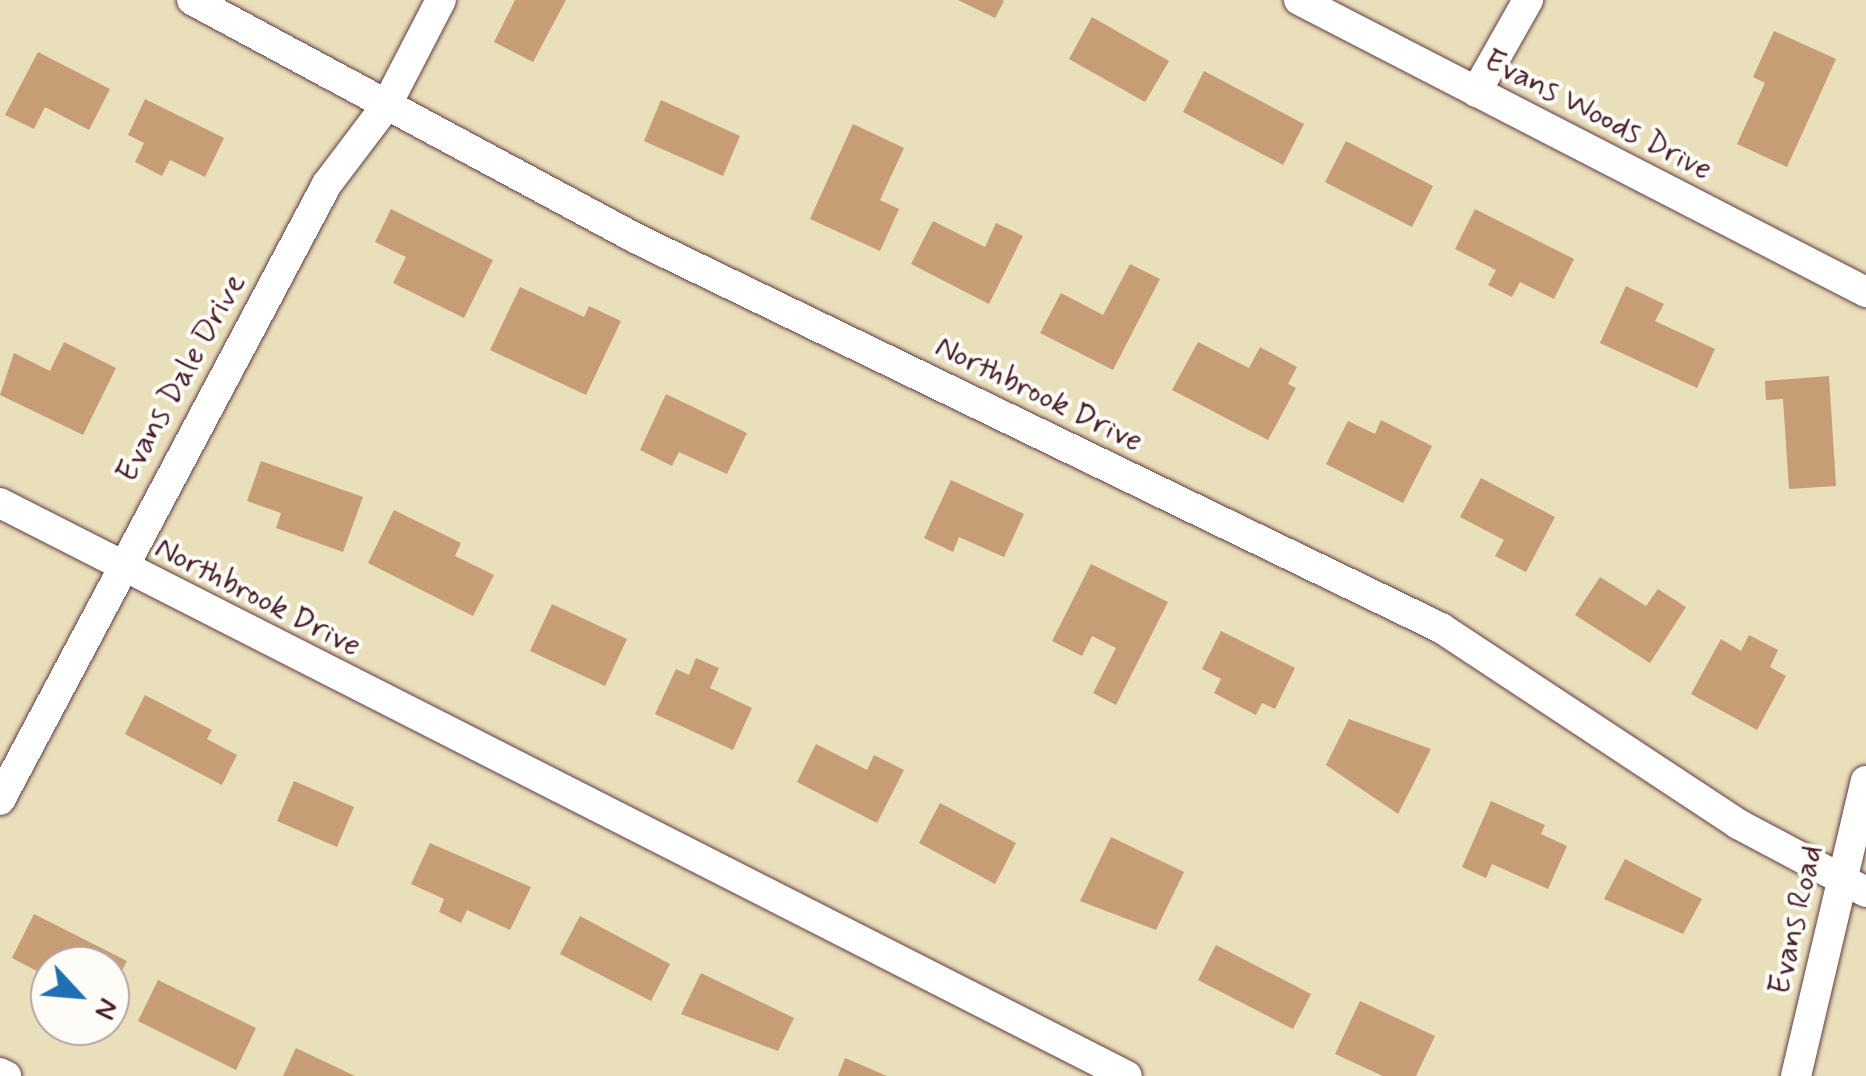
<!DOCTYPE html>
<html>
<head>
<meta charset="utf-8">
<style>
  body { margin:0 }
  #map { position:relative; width:1866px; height:1076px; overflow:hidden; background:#eadfbb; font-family:Mynerve,sans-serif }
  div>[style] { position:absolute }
  .building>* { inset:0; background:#c79d75 }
  .roads { filter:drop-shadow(0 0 2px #623c41) drop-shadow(0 0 2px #623c41) }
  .minor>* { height:30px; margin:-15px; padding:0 15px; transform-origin:15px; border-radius:15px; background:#fff }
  span { translate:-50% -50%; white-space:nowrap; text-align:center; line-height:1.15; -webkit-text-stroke:8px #fdfcf7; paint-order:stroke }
  .street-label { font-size:32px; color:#4a1f2b }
  .north { position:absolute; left:30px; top:946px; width:100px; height:100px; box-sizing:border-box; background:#fdfcf7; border:2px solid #b5a4a5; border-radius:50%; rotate:116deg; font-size:28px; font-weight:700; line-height:40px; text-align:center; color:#4a1f2b }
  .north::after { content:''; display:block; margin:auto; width:35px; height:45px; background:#1f6fb2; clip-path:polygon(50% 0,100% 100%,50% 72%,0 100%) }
</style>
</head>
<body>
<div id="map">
  <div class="building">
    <i style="clip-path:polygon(515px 0,566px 0,533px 62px,494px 42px)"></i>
    <i style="clip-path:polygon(958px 0,1002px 0,1004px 1px,995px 18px)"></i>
    <i style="clip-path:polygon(1092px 17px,1169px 61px,1145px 102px,1069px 59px)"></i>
    <i style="clip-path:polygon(1774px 31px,1836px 59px,1787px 167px,1737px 144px,1765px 83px,1753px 77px)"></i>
    <i style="clip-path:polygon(38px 52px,110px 89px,89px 130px,45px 107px,34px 129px,5px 115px)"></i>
    <i style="clip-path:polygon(1204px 71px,1304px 124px,1283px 165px,1183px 112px)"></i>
    <i style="clip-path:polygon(145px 99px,224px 138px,205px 177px,170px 160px,162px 176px,135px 162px,144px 143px,128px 135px)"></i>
    <i style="clip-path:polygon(661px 100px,740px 136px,723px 176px,644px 141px)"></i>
    <i style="clip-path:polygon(853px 124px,904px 148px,880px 200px,899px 209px,880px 251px,810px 219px)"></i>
    <i style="clip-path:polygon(1346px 141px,1433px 186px,1412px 227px,1325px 182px)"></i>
    <i style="clip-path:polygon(391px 209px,493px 260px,464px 318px,393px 283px,406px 257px,375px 242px)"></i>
    <i style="clip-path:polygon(1475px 209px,1574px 259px,1554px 299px,1520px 282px,1512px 297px,1488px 285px,1496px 270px,1455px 249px)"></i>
    <i style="clip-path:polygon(933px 221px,985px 247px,996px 223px,1023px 236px,989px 304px,911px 264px)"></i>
    <i style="clip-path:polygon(1130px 264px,1160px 279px,1113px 370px,1040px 333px,1061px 293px,1103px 315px)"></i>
    <i style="clip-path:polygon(1626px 286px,1664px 304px,1655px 321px,1715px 349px,1697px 388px,1600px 343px)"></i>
    <i style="clip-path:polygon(520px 287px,584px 317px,589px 306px,621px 321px,586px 395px,490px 350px)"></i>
    <i style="clip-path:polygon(64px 342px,116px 368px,83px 435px,0 395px,14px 353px,50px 371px)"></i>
    <i style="clip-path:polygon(1198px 342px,1249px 368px,1260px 347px,1297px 367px,1288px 384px,1296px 388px,1268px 440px,1172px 390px)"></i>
    <i style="clip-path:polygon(1829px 376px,1836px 486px,1789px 489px,1783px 399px,1766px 400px,1765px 381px)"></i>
    <i style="clip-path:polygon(666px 394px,747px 433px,727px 474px,679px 452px,672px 466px,640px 450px)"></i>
    <i style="clip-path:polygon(1381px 420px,1432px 446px,1403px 503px,1326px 464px,1348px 421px,1375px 434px)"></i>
    <i style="clip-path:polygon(261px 461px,363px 497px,343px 552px,276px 528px,281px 513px,247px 501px)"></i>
    <i style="clip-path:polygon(1481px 478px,1555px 517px,1526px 572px,1495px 556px,1504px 540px,1460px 517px)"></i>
    <i style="clip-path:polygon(951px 480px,1024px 514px,1004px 557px,959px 537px,953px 552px,924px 538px)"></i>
    <i style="clip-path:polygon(394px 510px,461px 543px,455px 556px,494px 575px,473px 616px,368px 563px)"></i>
    <i style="clip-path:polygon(1091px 564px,1168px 602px,1116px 705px,1093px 693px,1116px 648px,1092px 636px,1082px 656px,1052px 641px)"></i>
    <i style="clip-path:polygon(1600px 577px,1646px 606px,1658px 589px,1686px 607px,1650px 663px,1575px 615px)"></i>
    <i style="clip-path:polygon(552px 604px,627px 639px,605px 686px,530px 651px)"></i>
    <i style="clip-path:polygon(1221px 631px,1295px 668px,1275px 709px,1262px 703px,1256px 715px,1214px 693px,1221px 679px,1202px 669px)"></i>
    <i style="clip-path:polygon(1749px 635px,1778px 650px,1770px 667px,1786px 676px,1757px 730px,1691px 694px,1721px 639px,1741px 651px)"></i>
    <i style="clip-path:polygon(696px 658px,719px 668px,710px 688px,752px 708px,733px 750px,655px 714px,676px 669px,689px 675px)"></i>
    <i style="clip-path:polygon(145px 695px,212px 730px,207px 739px,237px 755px,222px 785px,125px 734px)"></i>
    <i style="clip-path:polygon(1349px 719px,1431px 749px,1398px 814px,1326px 765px)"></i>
    <i style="clip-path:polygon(816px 744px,867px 770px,874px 755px,904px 770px,877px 823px,797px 782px)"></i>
    <i style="clip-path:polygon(294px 781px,354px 807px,337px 847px,277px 821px)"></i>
    <i style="clip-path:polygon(1491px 801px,1545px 825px,1541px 834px,1567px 846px,1548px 889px,1492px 864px,1486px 878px,1462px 867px)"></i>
    <i style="clip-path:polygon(940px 803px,1016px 843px,995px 884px,919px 843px)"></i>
    <i style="clip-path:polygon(1111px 837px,1184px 872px,1156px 930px,1080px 901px)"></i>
    <i style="clip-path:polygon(430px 843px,531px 887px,510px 930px,467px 910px,461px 923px,439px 912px,444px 899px,411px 884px)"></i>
    <i style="clip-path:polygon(1625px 859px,1702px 899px,1683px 934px,1604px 899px)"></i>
    <i style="clip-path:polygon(34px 914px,127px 961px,110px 993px,110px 966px,50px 966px,50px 978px,12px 958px)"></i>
    <i style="clip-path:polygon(580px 916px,670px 964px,651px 1001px,560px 954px)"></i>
    <i style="clip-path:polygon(1216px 945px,1311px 994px,1293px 1029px,1198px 980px)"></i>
    <i style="clip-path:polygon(701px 973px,794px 1018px,778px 1051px,681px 1014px)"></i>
    <i style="clip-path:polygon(158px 980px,256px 1028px,236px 1070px,138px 1021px)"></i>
    <i style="clip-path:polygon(1360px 1001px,1435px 1036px,1416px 1076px,1383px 1076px,1335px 1054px)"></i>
    <i style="clip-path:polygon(296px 1048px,355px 1076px,283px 1076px)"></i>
    <i style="clip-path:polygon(845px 1058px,887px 1076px,838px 1076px)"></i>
  </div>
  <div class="roads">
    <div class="minor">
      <i style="left:192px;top:0;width:505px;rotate:28.24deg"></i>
      <i style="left:637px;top:239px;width:893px;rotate:25.82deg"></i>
      <i style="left:1441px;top:628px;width:356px;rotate:33.4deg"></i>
      <i style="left:1738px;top:824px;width:145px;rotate:28deg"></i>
      <i style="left:1299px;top:0;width:638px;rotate:27.25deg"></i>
      <i style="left:1476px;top:92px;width:106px;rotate:-60.5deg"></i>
      <i style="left:0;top:503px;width:1264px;rotate:26.95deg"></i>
      <i style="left:0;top:800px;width:697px;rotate:-62.04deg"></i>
      <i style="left:327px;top:184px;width:98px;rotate:-52.9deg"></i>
      <i style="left:386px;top:106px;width:119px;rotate:-62.6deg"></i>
      <i style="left:0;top:1073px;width:7px;rotate:27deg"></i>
      <i style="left:1796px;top:1076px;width:303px;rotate:-76.7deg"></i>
    </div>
  </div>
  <div class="street-label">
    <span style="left:1598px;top:115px;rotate:27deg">Evans Woods Drive</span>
    <span style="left:181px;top:378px;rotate:-61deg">Evans Dale Drive</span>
    <span style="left:1039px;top:394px;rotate:26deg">Northbrook Drive</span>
    <span style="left:258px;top:597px;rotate:27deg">Northbrook Drive</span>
    <span style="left:1796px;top:920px;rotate:-77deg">Evans Road</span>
  </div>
  <div class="north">N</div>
</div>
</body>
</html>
